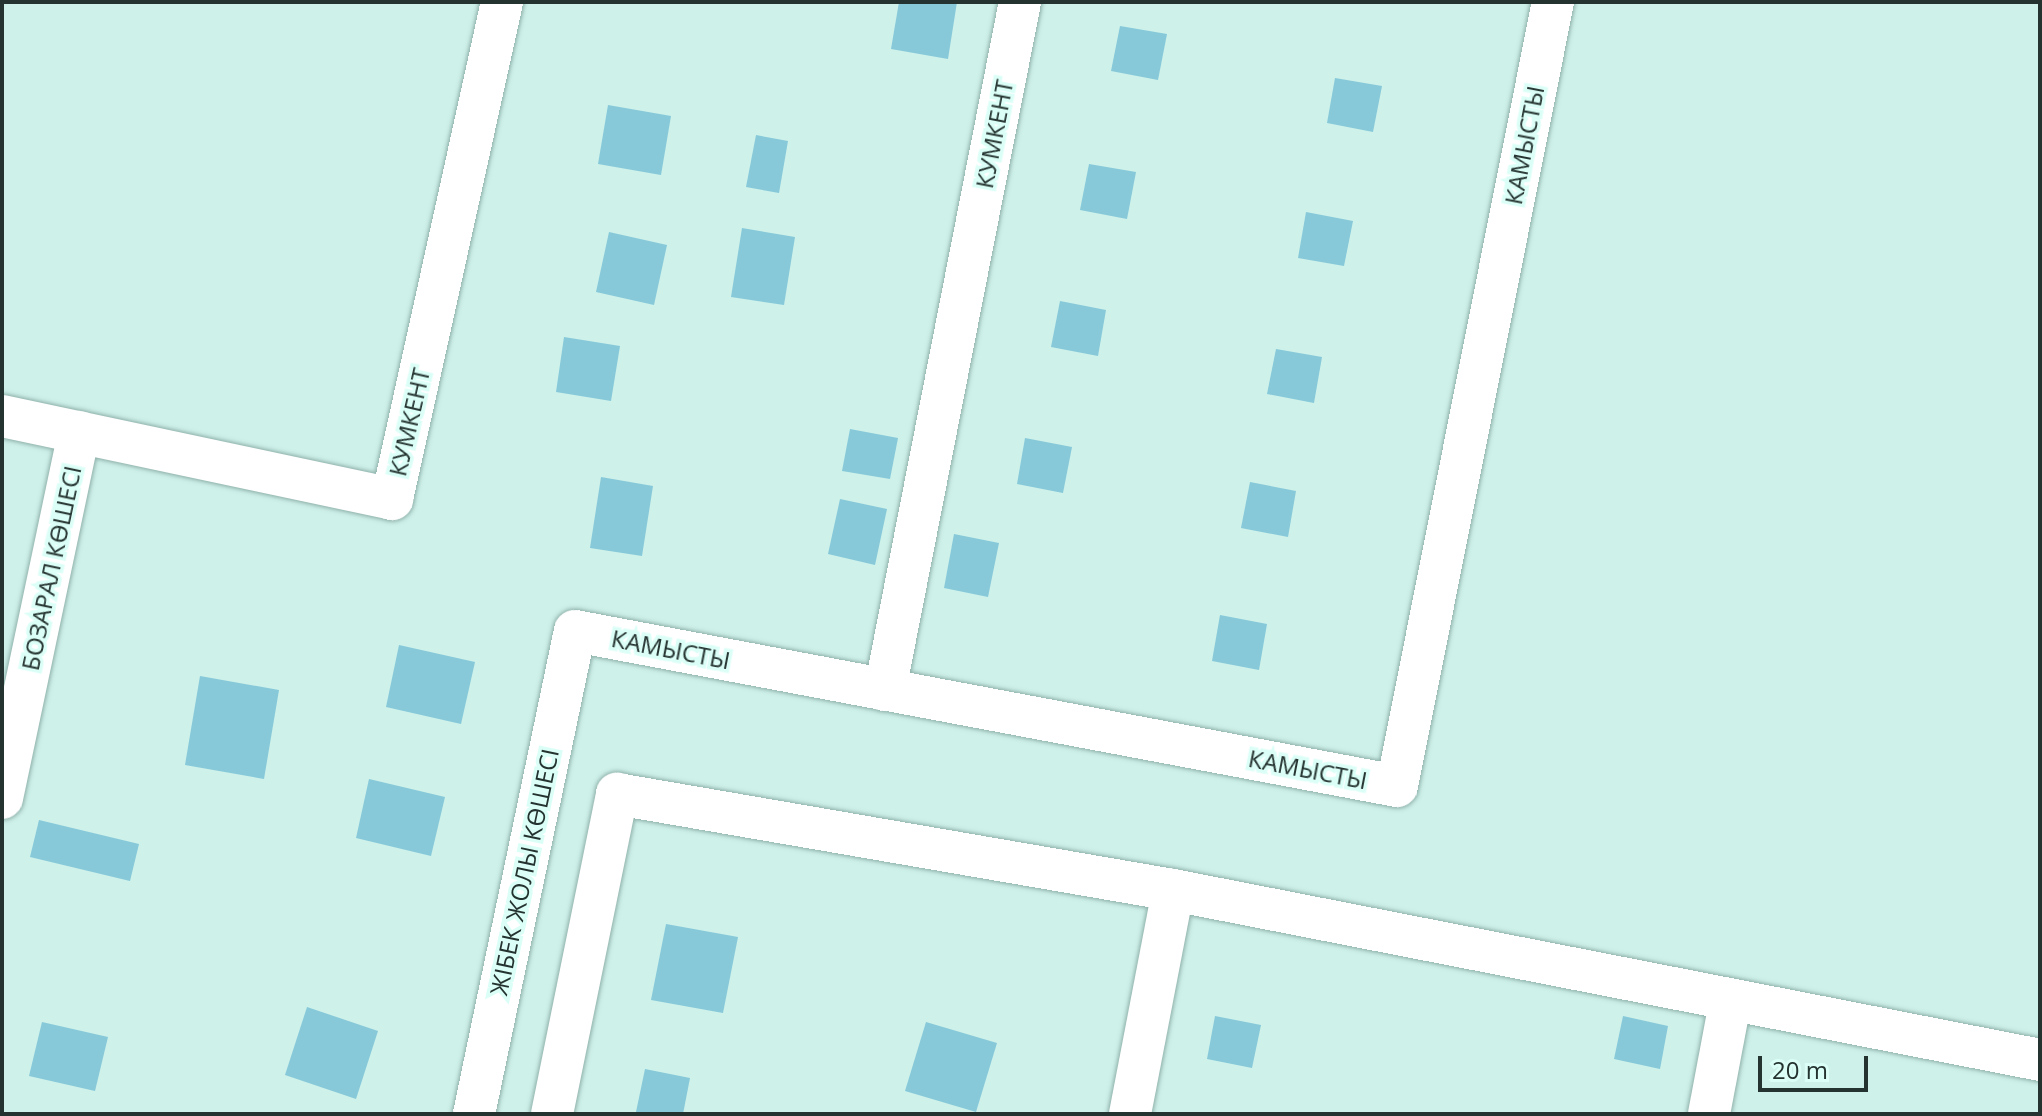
<!DOCTYPE html>
<html>
<head>
<meta charset="utf-8">
<style>
  body { margin:0 }
  #map { position:relative; width:2042px; height:1116px; overflow:hidden; background:#cef1ea; font-family:"Open Sans",sans-serif }
  div>[style] { position:absolute }
  .building>* { inset:0; background:#87c9d9 }
  .roads { filter:drop-shadow(0 0 2px #8fb1aa) drop-shadow(0 0 2px #8fb1aa) }
  .minor>* { height:42px; margin:-21px; padding:0 21px; transform-origin:21px; border-radius:21px; background:#fff }
  span { translate:-50% -50%; white-space:nowrap; text-align:center; line-height:1.15; -webkit-text-stroke:7px #dbfff7; paint-order:stroke }
  .street-label { font-size:24px; color:#253330 }
  .frame { position:absolute; inset:0; border:4px solid #253330; pointer-events:none }
  .scale { position:absolute; left:1758px; top:1056px; width:110px; height:36px; box-sizing:border-box; border:4px solid #253330; border-top:0; padding-left:10px; font-size:24px; line-height:28px; white-space:nowrap; color:#253330; -webkit-text-stroke:6px #dbfff7; paint-order:stroke }
</style>
</head>
<body>
<div id="map">
  <div class="building">
    <i style="clip-path:polygon(899px 2px,957px 2px,948px 59px,891px 49px)"></i>
    <i style="clip-path:polygon(1120px 26px,1167px 34px,1158px 80px,1111px 71px)"></i>
    <i style="clip-path:polygon(1335px 78px,1382px 86px,1373px 132px,1327px 123px)"></i>
    <i style="clip-path:polygon(608px 105px,671px 116px,661px 175px,598px 164px)"></i>
    <i style="clip-path:polygon(756px 135px,788px 141px,779px 193px,746px 187px)"></i>
    <i style="clip-path:polygon(1089px 164px,1136px 172px,1127px 219px,1080px 210px)"></i>
    <i style="clip-path:polygon(1306px 212px,1353px 221px,1344px 266px,1298px 258px)"></i>
    <i style="clip-path:polygon(742px 228px,795px 237px,784px 305px,731px 297px)"></i>
    <i style="clip-path:polygon(609px 232px,667px 245px,654px 305px,596px 292px)"></i>
    <i style="clip-path:polygon(1060px 301px,1106px 310px,1098px 356px,1051px 347px)"></i>
    <i style="clip-path:polygon(564px 337px,620px 346px,611px 401px,556px 392px)"></i>
    <i style="clip-path:polygon(1276px 349px,1322px 357px,1314px 403px,1267px 394px)"></i>
    <i style="clip-path:polygon(850px 429px,898px 438px,890px 479px,842px 471px)"></i>
    <i style="clip-path:polygon(1025px 438px,1072px 447px,1063px 493px,1017px 484px)"></i>
    <i style="clip-path:polygon(601px 477px,653px 486px,642px 556px,590px 548px)"></i>
    <i style="clip-path:polygon(1250px 482px,1296px 491px,1288px 537px,1241px 528px)"></i>
    <i style="clip-path:polygon(840px 499px,887px 509px,875px 565px,828px 554px)"></i>
    <i style="clip-path:polygon(954px 534px,999px 543px,988px 597px,944px 588px)"></i>
    <i style="clip-path:polygon(1220px 615px,1267px 624px,1259px 670px,1212px 661px)"></i>
    <i style="clip-path:polygon(399px 645px,475px 662px,461px 724px,386px 707px)"></i>
    <i style="clip-path:polygon(200px 676px,279px 690px,264px 779px,185px 765px)"></i>
    <i style="clip-path:polygon(369px 779px,445px 797px,431px 856px,356px 838px)"></i>
    <i style="clip-path:polygon(39px 820px,139px 844px,130px 881px,30px 857px)"></i>
    <i style="clip-path:polygon(666px 924px,738px 937px,723px 1013px,651px 1000px)"></i>
    <i style="clip-path:polygon(307px 1007px,378px 1031px,356px 1099px,285px 1075px)"></i>
    <i style="clip-path:polygon(1215px 1016px,1261px 1025px,1252px 1068px,1207px 1059px)"></i>
    <i style="clip-path:polygon(1623px 1016px,1668px 1026px,1660px 1069px,1614px 1059px)"></i>
    <i style="clip-path:polygon(42px 1022px,108px 1037px,95px 1091px,29px 1076px)"></i>
    <i style="clip-path:polygon(926px 1022px,997px 1043px,976px 1112px,905px 1091px)"></i>
    <i style="clip-path:polygon(645px 1069px,690px 1078px,683px 1114px,636px 1112px)"></i>
  </div>
  <div class="roads">
    <div class="minor">
      <i style="left:2px;top:416px;width:399px;rotate:12deg"></i>
      <i style="left:392px;top:499px;width:509px;rotate:-77.52deg"></i>
      <i style="left:885px;top:690px;width:701px;rotate:-78.9deg"></i>
      <i style="left:2px;top:798px;width:374px;rotate:-78.1deg"></i>
      <i style="left:474px;top:1114px;width:493px;rotate:-78.2deg"></i>
      <i style="left:575px;top:631px;width:836px;rotate:10.68deg"></i>
      <i style="left:1397px;top:786px;width:799px;rotate:-78.75deg"></i>
      <i style="left:552px;top:1114px;width:327px;rotate:-78.5deg"></i>
      <i style="left:617px;top:794px;width:564px;rotate:9.8deg"></i>
      <i style="left:1173px;top:890px;width:884px;rotate:11.09deg"></i>
      <i style="left:1130px;top:1114px;width:228px;rotate:-79.1deg"></i>
      <i style="left:1709px;top:1114px;width:113px;rotate:-79.3deg"></i>
    </div>
  </div>
  <div class="street-label">
    <span style="left:994px;top:134px;rotate:-79deg">КУМКЕНТ</span>
    <span style="left:1524px;top:145px;rotate:-79deg">КАМЫСТЫ</span>
    <span style="left:409px;top:422px;rotate:-77deg">КУМКЕНТ</span>
    <span style="left:51px;top:568px;rotate:-78deg">БОЗАРАЛ КӨШЕСІ</span>
    <span style="left:671px;top:649px;rotate:11deg">КАМЫСТЫ</span>
    <span style="left:1308px;top:769px;rotate:11deg">КАМЫСТЫ</span>
    <span style="left:524px;top:872px;rotate:-78deg">ЖІБЕК ЖОЛЫ КӨШЕСІ</span>
  </div>
  <div class="frame"></div>
  <div class="scale">20 m</div>
</div>
</body>
</html>
